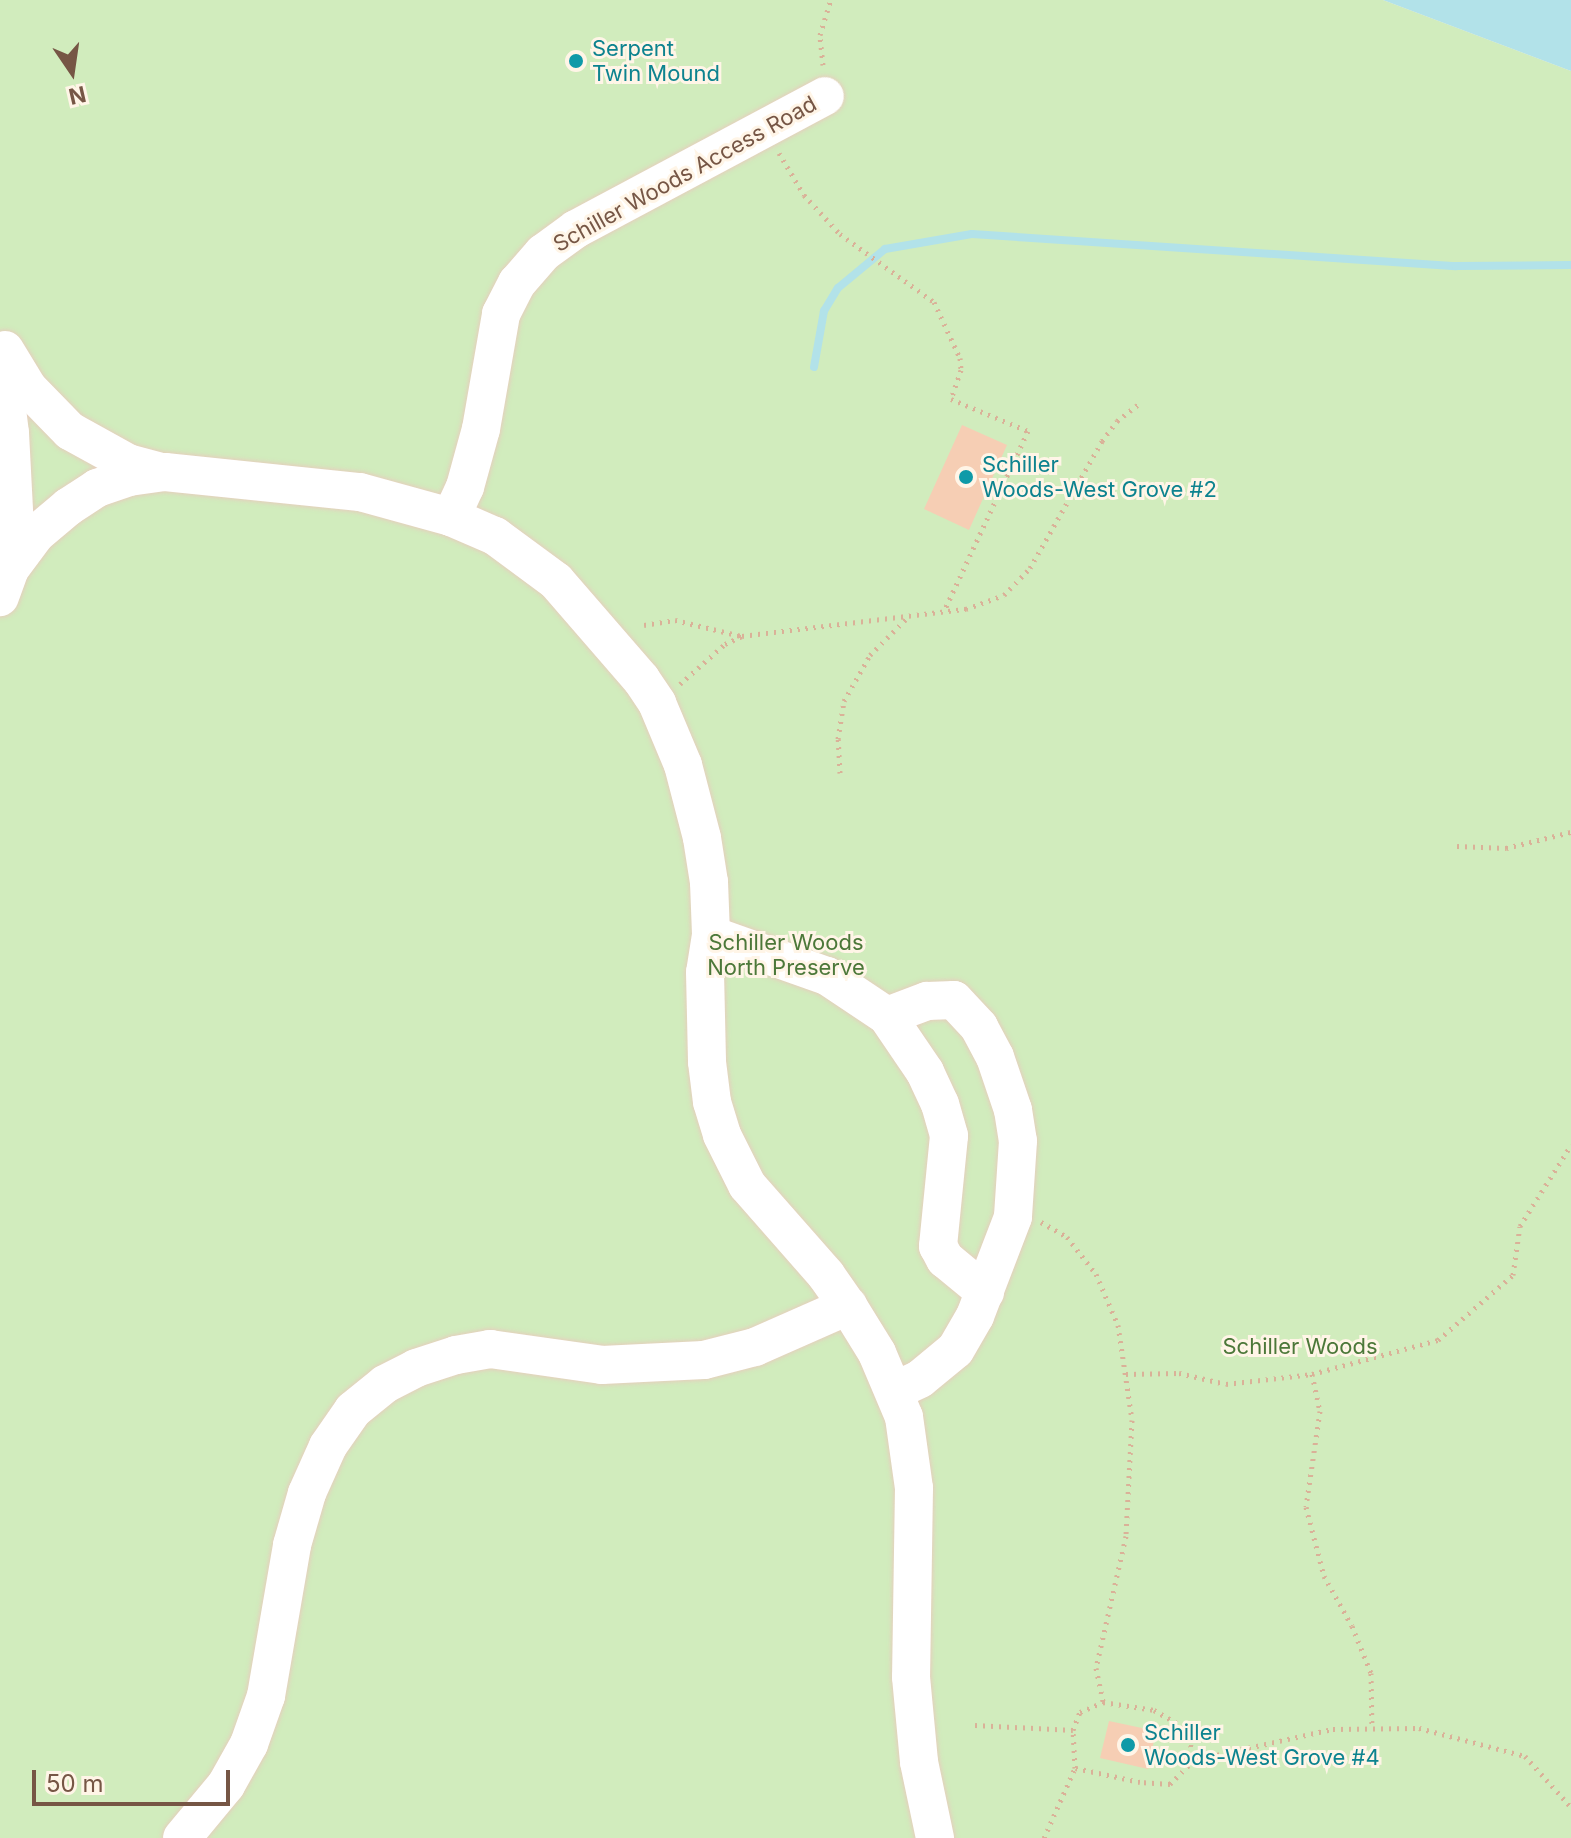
<!DOCTYPE html>
<html>
<head>
<meta charset="utf-8">
<style>
  body { margin:0 }
  #map { position:relative; width:1571px; height:1838px; overflow:hidden; background:#fef2df; font-family:Inter,sans-serif }
  div>[style] { position:absolute }
  .green>* { inset:0; background:#d1ecbd }
  .water>* { inset:0; background:#b2e2e9 }
  .stream>* { height:8px; margin:-4px; padding:0 4px; transform-origin:4px; border-radius:4px; background:#b2e2e9 }
  .building>* { inset:0; background:#f6ceb4 }
  .path>* { height:5px; margin-top:-2.5px; transform-origin:0; background:repeating-linear-gradient(90deg,#dab198 0 2px,transparent 0 8px) }
  .roads { filter:drop-shadow(0 0 2px #e5cfbd) drop-shadow(0 0 2px #e5cfbd) }
  .minor>* { height:38px; margin:-19px; padding:0 19px; transform-origin:19px; border-radius:19px; background:#fff }
  .dots>* { width:22px; height:22px; translate:-50% -50%; box-sizing:border-box; border:4px solid #fff5e7; border-radius:50% }
  span { translate:-50% -50%; white-space:nowrap; text-align:center; line-height:1.15; -webkit-text-stroke:6px #fff5e7; paint-order:stroke }
  .culture-label { font-size:22px; color:#0d838f }
  .left { translate:0 -50%; text-align:left }
  .street-label { font-size:22px; color:#765645 }
  .park-label { font-size:22px; color:#4c7839 }
  .north { position:absolute; left:32px; top:32px; width:80px; height:80px; -webkit-text-stroke:6px #fff5e7; paint-order:stroke; rotate:167deg; font-size:22px; font-weight:700; line-height:32px; text-align:center; color:#765645 }
  .north::after { content:''; display:block; margin:auto; width:28px; height:36px; background:#765645; clip-path:polygon(50% 0,100% 100%,50% 72%,0 100%) }
  .scale { position:absolute; left:32px; top:1770px; width:198px; height:36px; box-sizing:border-box; border:4px solid #765645; border-top:0; padding-left:10px; font-size:24px; line-height:28px; white-space:nowrap; color:#765645; -webkit-text-stroke:6px #fff5e7; paint-order:stroke }
</style>
</head>
<body>
<div id="map">
  <div class="green">
    <i style="clip-path:polygon(0 0,1383px 0,1571px 71px,1571px 1838px,0 1838px)"></i>
  </div>
  <div class="water">
    <i style="clip-path:polygon(1383px 0,1571px 0,1571px 71px)"></i>
  </div>
  <div class="stream">
    <i style="left:814px;top:367px;width:57px;rotate:-79.9deg"></i>
    <i style="left:824px;top:311px;width:27px;rotate:-59deg"></i>
    <i style="left:838px;top:288px;width:61px;rotate:-39.7deg"></i>
    <i style="left:885px;top:249px;width:88px;rotate:-9.8deg"></i>
    <i style="left:972px;top:234px;width:485px;rotate:3.8deg"></i>
    <i style="left:1456px;top:266px;width:115px;rotate:-0.5deg"></i>
  </div>
  <div class="building">
    <i style="clip-path:polygon(962px 425px,1007px 445px,969px 530px,924px 509px)"></i>
    <i style="clip-path:polygon(1109px 1721px,1156px 1731px,1148px 1769px,1100px 1758px)"></i>
  </div>
  <div class="path">
    <i style="left:823px;top:65px;width:30px;rotate:-96deg"></i>
    <i style="left:820px;top:35px;width:37px;rotate:-73deg"></i>
    <i style="left:779px;top:153px;width:49px;rotate:59.2deg"></i>
    <i style="left:804px;top:195px;width:53px;rotate:47.3deg"></i>
    <i style="left:840px;top:234px;width:116px;rotate:35.9deg"></i>
    <i style="left:934px;top:302px;width:62px;rotate:65.1deg"></i>
    <i style="left:960px;top:358px;width:12px;rotate:85deg"></i>
    <i style="left:961px;top:370px;width:31px;rotate:109deg"></i>
    <i style="left:951px;top:399px;width:83px;rotate:22.6deg"></i>
    <i style="left:1028px;top:431px;width:196px;rotate:115deg"></i>
    <i style="left:644px;top:625px;width:31px;rotate:-9deg"></i>
    <i style="left:675px;top:620px;width:68px;rotate:13.6deg"></i>
    <i style="left:680px;top:684px;width:60px;rotate:-41.6deg"></i>
    <i style="left:725px;top:644px;width:19px;rotate:-25deg"></i>
    <i style="left:742px;top:636px;width:226px;rotate:-6.9deg"></i>
    <i style="left:966px;top:609px;width:40px;rotate:-20.2deg"></i>
    <i style="left:1004px;top:595px;width:37px;rotate:-46deg"></i>
    <i style="left:1030px;top:568px;width:146px;rotate:-60.4deg"></i>
    <i style="left:1102px;top:441px;width:25px;rotate:-53deg"></i>
    <i style="left:1117px;top:421px;width:28px;rotate:-38deg"></i>
    <i style="left:840px;top:773px;width:34px;rotate:-93deg"></i>
    <i style="left:838px;top:739px;width:38px;rotate:-81deg"></i>
    <i style="left:844px;top:701px;width:53px;rotate:-60.5deg"></i>
    <i style="left:870px;top:655px;width:52px;rotate:-45deg"></i>
    <i style="left:1457px;top:846px;width:49px;rotate:2.3deg"></i>
    <i style="left:1506px;top:848px;width:67px;rotate:-13.8deg"></i>
    <i style="left:1041px;top:1222px;width:30px;rotate:30deg"></i>
    <i style="left:1067px;top:1237px;width:47px;rotate:51.9deg"></i>
    <i style="left:1096px;top:1274px;width:56px;rotate:66.7deg"></i>
    <i style="left:1118px;top:1325px;width:96px;rotate:81.6deg"></i>
    <i style="left:1132px;top:1420px;width:116px;rotate:93deg"></i>
    <i style="left:1126px;top:1536px;width:135px;rotate:102.8deg"></i>
    <i style="left:1096px;top:1668px;width:35px;rotate:78deg"></i>
    <i style="left:1126px;top:1374px;width:53px;rotate:-1.1deg"></i>
    <i style="left:1179px;top:1373px;width:48px;rotate:13.2deg"></i>
    <i style="left:1226px;top:1384px;width:87px;rotate:-6.6deg"></i>
    <i style="left:1312px;top:1374px;width:131px;rotate:-15.1deg"></i>
    <i style="left:1438px;top:1340px;width:99px;rotate:-40.9deg"></i>
    <i style="left:1513px;top:1275px;width:49px;rotate:-81.9deg"></i>
    <i style="left:1520px;top:1226px;width:96px;rotate:-57.8deg"></i>
    <i style="left:1312px;top:1374px;width:38px;rotate:78deg"></i>
    <i style="left:1320px;top:1411px;width:97px;rotate:98.3deg"></i>
    <i style="left:1306px;top:1507px;width:71px;rotate:75.4deg"></i>
    <i style="left:1324px;top:1576px;width:57px;rotate:60.8deg"></i>
    <i style="left:1352px;top:1626px;width:51px;rotate:68deg"></i>
    <i style="left:1371px;top:1673px;width:55px;rotate:89deg"></i>
    <i style="left:1103px;top:1702px;width:52px;rotate:8.9deg"></i>
    <i style="left:1154px;top:1710px;width:38px;rotate:30deg"></i>
    <i style="left:1187px;top:1729px;width:32px;rotate:77deg"></i>
    <i style="left:1194px;top:1760px;width:34px;rotate:135deg"></i>
    <i style="left:1170px;top:1784px;width:30px;rotate:-176deg"></i>
    <i style="left:1140px;top:1782px;width:66px;rotate:-167.8deg"></i>
    <i style="left:1075px;top:1768px;width:38px;rotate:-93deg"></i>
    <i style="left:1073px;top:1730px;width:19px;rotate:-69deg"></i>
    <i style="left:1080px;top:1712px;width:25px;rotate:-23deg"></i>
    <i style="left:975px;top:1725px;width:98px;rotate:2.9deg"></i>
    <i style="left:1194px;top:1760px;width:142px;rotate:-12.6deg"></i>
    <i style="left:1333px;top:1729px;width:86px;rotate:-0.7deg"></i>
    <i style="left:1419px;top:1728px;width:110px;rotate:14.8deg"></i>
    <i style="left:1525px;top:1756px;width:69px;rotate:48deg"></i>
    <i style="left:1044px;top:1838px;width:77px;rotate:-66.1deg"></i>
  </div>
  <div class="roads">
    <div class="minor">
      <i style="left:5px;top:350px;width:44px;rotate:58.8deg"></i>
      <i style="left:28px;top:388px;width:60px;rotate:45.7deg"></i>
      <i style="left:70px;top:431px;width:66px;rotate:28.9deg"></i>
      <i style="left:128px;top:463px;width:31px;rotate:15deg"></i>
      <i style="left:0;top:353px;width:81px;rotate:82.9deg"></i>
      <i style="left:10px;top:433px;width:94px;rotate:87deg"></i>
      <i style="left:15px;top:527px;width:42px;rotate:96.8deg"></i>
      <i style="left:10px;top:569px;width:30px;rotate:110deg"></i>
      <i style="left:451px;top:517px;width:33px;rotate:-65deg"></i>
      <i style="left:465px;top:487px;width:60px;rotate:-74.6deg"></i>
      <i style="left:481px;top:429px;width:117px;rotate:-80.1deg"></i>
      <i style="left:501px;top:314px;width:35px;rotate:-63deg"></i>
      <i style="left:517px;top:283px;width:40px;rotate:-49deg"></i>
      <i style="left:543px;top:253px;width:41px;rotate:-36deg"></i>
      <i style="left:576px;top:229px;width:282px;rotate:-28.1deg"></i>
      <i style="left:10px;top:569px;width:44px;rotate:-53.4deg"></i>
      <i style="left:36px;top:534px;width:42px;rotate:-40.2deg"></i>
      <i style="left:68px;top:507px;width:35px;rotate:-33deg"></i>
      <i style="left:97px;top:488px;width:34px;rotate:-19deg"></i>
      <i style="left:129px;top:477px;width:36px;rotate:-8deg"></i>
      <i style="left:165px;top:472px;width:196px;rotate:5.9deg"></i>
      <i style="left:360px;top:492px;width:94px;rotate:15.4deg"></i>
      <i style="left:451px;top:517px;width:48px;rotate:23.4deg"></i>
      <i style="left:495px;top:536px;width:76px;rotate:36.4deg"></i>
      <i style="left:556px;top:581px;width:130px;rotate:49.1deg"></i>
      <i style="left:641px;top:679px;width:29px;rotate:56deg"></i>
      <i style="left:657px;top:703px;width:67px;rotate:67.2deg"></i>
      <i style="left:683px;top:765px;width:75px;rotate:75.4deg"></i>
      <i style="left:702px;top:838px;width:45px;rotate:81deg"></i>
      <i style="left:709px;top:882px;width:53px;rotate:87.8deg"></i>
      <i style="left:711px;top:935px;width:37px;rotate:99deg"></i>
      <i style="left:705px;top:972px;width:90px;rotate:88.7deg"></i>
      <i style="left:707px;top:1062px;width:40px;rotate:82.9deg"></i>
      <i style="left:712px;top:1102px;width:34px;rotate:73deg"></i>
      <i style="left:722px;top:1135px;width:56px;rotate:63.4deg"></i>
      <i style="left:747px;top:1185px;width:120px;rotate:48.7deg"></i>
      <i style="left:826px;top:1275px;width:38px;rotate:55deg"></i>
      <i style="left:848px;top:1306px;width:55px;rotate:58.3deg"></i>
      <i style="left:877px;top:1353px;width:69px;rotate:67.1deg"></i>
      <i style="left:904px;top:1417px;width:72px;rotate:82deg"></i>
      <i style="left:914px;top:1488px;width:189px;rotate:90.9deg"></i>
      <i style="left:911px;top:1677px;width:85px;rotate:84.6deg"></i>
      <i style="left:919px;top:1762px;width:78px;rotate:78.1deg"></i>
      <i style="left:711px;top:935px;width:123px;rotate:19.5deg"></i>
      <i style="left:827px;top:976px;width:72px;rotate:33.7deg"></i>
      <i style="left:887px;top:1016px;width:68px;rotate:55.8deg"></i>
      <i style="left:925px;top:1072px;width:35px;rotate:65deg"></i>
      <i style="left:940px;top:1104px;width:33px;rotate:74deg"></i>
      <i style="left:949px;top:1136px;width:111px;rotate:95.7deg"></i>
      <i style="left:938px;top:1246px;width:15px;rotate:62deg"></i>
      <i style="left:945px;top:1259px;width:52px;rotate:39.5deg"></i>
      <i style="left:887px;top:1016px;width:43px;rotate:-20.6deg"></i>
      <i style="left:927px;top:1001px;width:27px;rotate:-2deg"></i>
      <i style="left:954px;top:1000px;width:37px;rotate:47deg"></i>
      <i style="left:979px;top:1027px;width:34px;rotate:62deg"></i>
      <i style="left:995px;top:1057px;width:56px;rotate:71.2deg"></i>
      <i style="left:1013px;top:1110px;width:31px;rotate:81deg"></i>
      <i style="left:1018px;top:1141px;width:76px;rotate:93.8deg"></i>
      <i style="left:1013px;top:1217px;width:106px;rotate:111deg"></i>
      <i style="left:975px;top:1316px;width:39px;rotate:120deg"></i>
      <i style="left:955px;top:1350px;width:45px;rotate:140.4deg"></i>
      <i style="left:920px;top:1379px;width:26px;rotate:155deg"></i>
      <i style="left:182px;top:1838px;width:69px;rotate:-50.3deg"></i>
      <i style="left:226px;top:1785px;width:47px;rotate:-60.7deg"></i>
      <i style="left:249px;top:1744px;width:51px;rotate:-70.5deg"></i>
      <i style="left:266px;top:1696px;width:153px;rotate:-80.2deg"></i>
      <i style="left:292px;top:1545px;width:54px;rotate:-73.9deg"></i>
      <i style="left:307px;top:1493px;width:51px;rotate:-65.9deg"></i>
      <i style="left:328px;top:1446px;width:44px;rotate:-55.2deg"></i>
      <i style="left:353px;top:1410px;width:41px;rotate:-39.1deg"></i>
      <i style="left:385px;top:1384px;width:35px;rotate:-27deg"></i>
      <i style="left:416px;top:1368px;width:42px;rotate:-18deg"></i>
      <i style="left:456px;top:1355px;width:35px;rotate:-10deg"></i>
      <i style="left:490px;top:1349px;width:113px;rotate:8.1deg"></i>
      <i style="left:602px;top:1365px;width:102px;rotate:-2.8deg"></i>
      <i style="left:704px;top:1360px;width:53px;rotate:-14.3deg"></i>
      <i style="left:755px;top:1347px;width:102px;rotate:-23.8deg"></i>
    </div>
  </div>
  <div class="dots">
    <i style="left:576px;top:61px;background:#0f9aa8"></i>
    <i style="left:966px;top:477px;background:#0f9aa8"></i>
    <i style="left:1128px;top:1745px;background:#0f9aa8"></i>
  </div>
  <div class="culture-label">
    <span class="left" style="left:592px;top:61px">Serpent<br>Twin Mound</span>
    <span class="left" style="left:982px;top:477px">Schiller<br>Woods-West Grove #2</span>
    <span class="left" style="left:1144px;top:1745px">Schiller<br>Woods-West Grove #4</span>
  </div>
  <div class="street-label">
    <span style="left:685px;top:174px;rotate:-29deg">Schiller Woods Access Road</span>
  </div>
  <div class="park-label">
    <span style="left:786px;top:955px">Schiller Woods<br>North Preserve</span>
    <span style="left:1300px;top:1347px">Schiller Woods</span>
  </div>
  <div class="north">N</div>
  <div class="scale">50 m</div>
</div>
</body>
</html>
